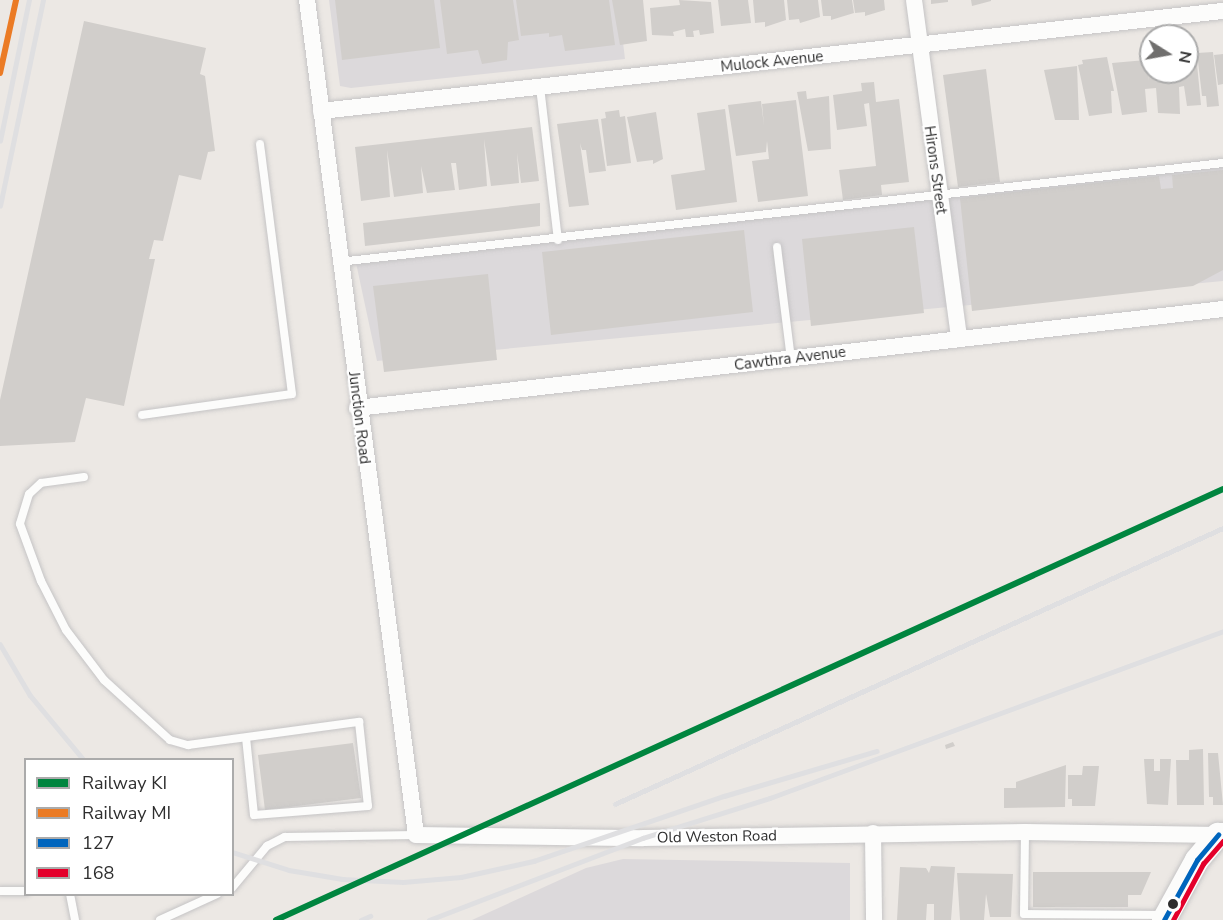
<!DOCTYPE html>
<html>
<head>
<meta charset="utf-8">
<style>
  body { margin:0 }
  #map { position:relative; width:1223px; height:920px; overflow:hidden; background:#ece8e4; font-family:"Nunito Sans",sans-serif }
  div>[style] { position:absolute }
  .industrial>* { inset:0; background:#dcd9db }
  .building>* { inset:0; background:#d1cecb }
  .roads { filter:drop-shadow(0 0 2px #c5c4c5) drop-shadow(0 0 2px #c5c4c5) }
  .lane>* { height:8px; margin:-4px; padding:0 4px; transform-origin:4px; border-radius:4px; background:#fcfcfb }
  .street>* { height:16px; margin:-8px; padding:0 8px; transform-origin:8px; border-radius:8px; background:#fcfcfb }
  .secondary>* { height:24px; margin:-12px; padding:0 12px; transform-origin:12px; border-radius:12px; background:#fcfcfb }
  .rail>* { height:4.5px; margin:-2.25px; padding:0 2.25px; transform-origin:2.25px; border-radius:2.25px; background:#dfdfe1 }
  .bus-1>* { height:4.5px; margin:-2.25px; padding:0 2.25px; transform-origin:2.25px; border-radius:2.25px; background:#0065bd }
  .bus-2>* { height:4.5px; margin:-2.25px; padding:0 2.25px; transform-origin:2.25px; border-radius:2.25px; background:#e4002b }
  .rail-1>* { height:6px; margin:-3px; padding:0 3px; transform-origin:3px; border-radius:3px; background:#00853f }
  .rail-2>* { height:6px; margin:-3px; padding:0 3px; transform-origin:3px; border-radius:3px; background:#eb7b25 }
  .dots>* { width:16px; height:16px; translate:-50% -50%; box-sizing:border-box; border:3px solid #fff; border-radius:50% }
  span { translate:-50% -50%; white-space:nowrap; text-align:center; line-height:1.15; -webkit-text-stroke:4.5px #fff; paint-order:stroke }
  .street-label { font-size:15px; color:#2e2e2e }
  .legend { position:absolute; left:24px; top:758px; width:210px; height:138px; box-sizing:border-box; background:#fff; border:2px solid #ababab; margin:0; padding:8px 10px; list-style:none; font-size:18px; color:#2e2e2e }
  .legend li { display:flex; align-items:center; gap:12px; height:30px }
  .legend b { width:30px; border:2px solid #ababab }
  .north { position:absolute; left:1139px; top:24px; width:60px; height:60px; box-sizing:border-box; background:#fff; border:2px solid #ababab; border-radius:50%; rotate:101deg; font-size:16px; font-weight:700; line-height:24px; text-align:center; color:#2e2e2e }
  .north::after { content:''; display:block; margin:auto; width:21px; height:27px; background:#706f6e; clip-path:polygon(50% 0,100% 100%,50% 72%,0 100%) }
</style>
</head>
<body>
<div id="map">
  <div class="industrial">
    <i style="clip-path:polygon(329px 0,618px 0,625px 59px,351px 88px,340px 86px)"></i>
    <i style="clip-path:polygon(1223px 166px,1223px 281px,377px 361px,356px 263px)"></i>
    <i style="clip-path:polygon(623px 859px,850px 863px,850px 920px,472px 920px,586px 868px)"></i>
  </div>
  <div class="building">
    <i style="clip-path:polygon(335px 0,434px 0,440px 48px,342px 60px)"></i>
    <i style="clip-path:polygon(440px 0,513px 0,519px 40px,508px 42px,507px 60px,482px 64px,478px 50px,447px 54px)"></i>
    <i style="clip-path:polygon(516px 0,609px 0,615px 45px,565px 51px,562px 35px,549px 37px,549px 33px,521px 36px)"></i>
    <i style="clip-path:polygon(612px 0,643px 0,647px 41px,620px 45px)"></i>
    <i style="clip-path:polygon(679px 0,711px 2px,714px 33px,700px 35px,699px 30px,693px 31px,694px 37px,686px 37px,685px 29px,673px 32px,674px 36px,652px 35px,650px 8px,680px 5px)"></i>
    <i style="clip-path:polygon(718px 0,748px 0,751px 23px,721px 26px)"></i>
    <i style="clip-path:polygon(753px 0,784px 0,786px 20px,765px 27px,765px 22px,755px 23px)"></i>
    <i style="clip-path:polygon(787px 0,818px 0,820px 17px,800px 23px,799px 19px,789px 20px)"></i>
    <i style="clip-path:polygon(821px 0,852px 0,854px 13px,831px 20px,831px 16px,823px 16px)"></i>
    <i style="clip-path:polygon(853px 0,884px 0,885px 10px,865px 16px,865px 12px,855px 13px)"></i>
    <i style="clip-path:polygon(931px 0,948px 0,948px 2px,931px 4px)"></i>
    <i style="clip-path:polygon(971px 0,991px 0,991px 1px,972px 6px)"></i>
    <i style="clip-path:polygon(84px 21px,206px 48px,200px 74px,205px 76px,215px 151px,208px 152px,201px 180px,179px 175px,163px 241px,154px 240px,149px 259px,155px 259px,124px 406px,86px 398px,75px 442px,0 446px,0 400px)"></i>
    <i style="clip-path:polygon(1213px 52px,1219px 106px,1207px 107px,1206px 96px,1202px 96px,1197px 53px)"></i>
    <i style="clip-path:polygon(1196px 54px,1201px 105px,1187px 106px,1184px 86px,1179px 87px,1180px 114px,1158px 113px,1156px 88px,1145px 89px,1147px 112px,1122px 115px,1112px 63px,1146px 60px,1149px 81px,1147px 60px,1151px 59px,1151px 72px,1187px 72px,1187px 55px)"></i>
    <i style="clip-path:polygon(1223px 54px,1223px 84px,1218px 85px,1214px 55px)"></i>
    <i style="clip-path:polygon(1107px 57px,1114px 91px,1111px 91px,1112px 113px,1089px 116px,1078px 65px,1083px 64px,1082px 60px)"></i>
    <i style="clip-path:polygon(1077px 66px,1079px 120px,1055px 120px,1044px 70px)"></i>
    <i style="clip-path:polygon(986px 69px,1000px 182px,958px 187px,943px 75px)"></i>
    <i style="clip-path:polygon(874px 82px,876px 102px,899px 99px,909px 182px,881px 185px,882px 195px,843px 200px,839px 170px,876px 166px,869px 103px,864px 104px,867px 126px,837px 130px,833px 95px,862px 91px,861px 83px)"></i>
    <i style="clip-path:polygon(806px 91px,807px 99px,829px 96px,831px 149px,808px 151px,797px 92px)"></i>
    <i style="clip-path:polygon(796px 100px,808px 196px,758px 202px,752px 161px,769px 159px,767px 141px,766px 152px,736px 156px,728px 105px,761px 101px,764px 126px,762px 104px)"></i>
    <i style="clip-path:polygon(725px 109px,737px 202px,676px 210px,671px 175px,705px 170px,697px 113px)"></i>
    <i style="clip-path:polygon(619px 110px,620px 117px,625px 116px,631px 163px,607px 166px,601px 119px,606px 118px,605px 112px)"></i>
    <i style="clip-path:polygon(656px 112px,663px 159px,653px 164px,653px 160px,637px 162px,627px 117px)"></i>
    <i style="clip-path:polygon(598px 119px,606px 171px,589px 173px,586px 150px,582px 150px,580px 143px,589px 205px,569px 207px,557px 124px)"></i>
    <i style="clip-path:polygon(532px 127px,539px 181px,521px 183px,517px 153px,519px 183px,491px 186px,484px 139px,487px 186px,459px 190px,456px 163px,451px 163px,455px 190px,427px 193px,421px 166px,423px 193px,394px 197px,387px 150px,390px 197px,361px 201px,355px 147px)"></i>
    <i style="clip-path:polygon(1223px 170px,1223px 270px,1193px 286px,972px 311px,960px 198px,1159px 176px,1161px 189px,1173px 188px,1172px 175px)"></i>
    <i style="clip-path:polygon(540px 203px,540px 226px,365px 246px,363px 223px)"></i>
    <i style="clip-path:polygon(914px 227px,924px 313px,811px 326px,802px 239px)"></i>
    <i style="clip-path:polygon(744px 230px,753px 312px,551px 335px,542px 252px)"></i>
    <i style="clip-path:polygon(488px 274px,497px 360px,384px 372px,373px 286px)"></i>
    <i style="clip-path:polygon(953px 742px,955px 746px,946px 749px,945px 745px)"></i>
    <i style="clip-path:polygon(353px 743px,361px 798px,265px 810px,258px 755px)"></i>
    <i style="clip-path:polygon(1203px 749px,1204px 805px,1177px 805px,1176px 760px,1189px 760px,1189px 750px)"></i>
    <i style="clip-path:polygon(1208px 753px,1218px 753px,1223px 805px,1213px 805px,1213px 797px,1209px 797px)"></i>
    <i style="clip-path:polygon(1144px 759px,1154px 759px,1154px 771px,1160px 771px,1160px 759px,1171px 759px,1168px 805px,1147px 804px)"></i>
    <i style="clip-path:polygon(1066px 765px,1065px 807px,1004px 808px,1004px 788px,1016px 788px,1016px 782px)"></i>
    <i style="clip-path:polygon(1083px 766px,1099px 766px,1095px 806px,1072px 806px,1072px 799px,1068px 799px,1068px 775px,1082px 775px)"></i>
    <i style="clip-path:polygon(931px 866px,955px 867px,951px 920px,934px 920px,934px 904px,927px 904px,926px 920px,897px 920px,900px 867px,926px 868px,929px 873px)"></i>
    <i style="clip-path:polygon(1033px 872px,1151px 872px,1141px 895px,1128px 895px,1128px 907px,1033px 907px)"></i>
    <i style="clip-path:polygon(957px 873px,1013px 874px,1011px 917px,990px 917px,986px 894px,984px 920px,960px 920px)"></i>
  </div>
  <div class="roads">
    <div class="lane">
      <i style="left:540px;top:87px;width:154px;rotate:83.3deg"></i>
      <i style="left:777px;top:247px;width:113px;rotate:82.9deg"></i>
      <i style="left:339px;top:262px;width:890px;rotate:-6.39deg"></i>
      <i style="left:142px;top:415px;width:151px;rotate:-8deg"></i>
      <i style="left:292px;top:394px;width:252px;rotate:-97.3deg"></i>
      <i style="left:84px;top:477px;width:43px;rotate:172.1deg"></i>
      <i style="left:41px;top:483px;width:16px;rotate:137deg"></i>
      <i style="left:29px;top:494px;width:31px;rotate:107deg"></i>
      <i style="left:20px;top:524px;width:61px;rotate:69.8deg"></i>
      <i style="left:41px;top:581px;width:55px;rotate:63deg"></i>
      <i style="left:66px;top:630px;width:63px;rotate:52.8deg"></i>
      <i style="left:104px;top:680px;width:89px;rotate:42.3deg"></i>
      <i style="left:170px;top:740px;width:19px;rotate:16deg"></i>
      <i style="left:188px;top:745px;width:173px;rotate:-7.7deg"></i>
      <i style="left:359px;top:722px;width:84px;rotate:83.9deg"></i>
      <i style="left:368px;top:806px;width:114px;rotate:175.5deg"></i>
      <i style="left:254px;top:815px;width:77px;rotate:-95.9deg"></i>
      <i style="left:1025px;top:832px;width:82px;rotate:90.7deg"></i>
      <i style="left:1024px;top:914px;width:139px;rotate:0.4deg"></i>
      <i style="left:232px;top:888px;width:55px;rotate:-50.2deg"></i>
      <i style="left:267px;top:846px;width:20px;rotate:-27deg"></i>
      <i style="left:285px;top:837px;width:131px;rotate:-0.9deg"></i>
      <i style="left:0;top:891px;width:26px"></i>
      <i style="left:70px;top:894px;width:26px;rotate:79deg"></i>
      <i style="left:160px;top:920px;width:63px;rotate:-24.5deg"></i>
    </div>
    <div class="street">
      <i style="left:307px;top:0;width:842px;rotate:82.56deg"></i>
      <i style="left:416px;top:835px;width:227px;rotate:0.8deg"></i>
      <i style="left:643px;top:838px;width:382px;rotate:-0.9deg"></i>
      <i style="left:1025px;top:832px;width:193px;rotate:0.9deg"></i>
      <i style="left:914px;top:0;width:342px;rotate:82.4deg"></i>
      <i style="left:321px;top:111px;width:908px;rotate:-6.33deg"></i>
      <i style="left:357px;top:408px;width:872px;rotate:-6.52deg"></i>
      <i style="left:873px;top:833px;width:87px;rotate:89.3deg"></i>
    </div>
    <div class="secondary">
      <i style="left:1164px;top:920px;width:68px;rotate:-61.2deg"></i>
      <i style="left:1197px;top:860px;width:33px;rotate:-50deg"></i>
      <i style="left:1218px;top:835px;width:5px"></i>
    </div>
  </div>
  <div class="rail">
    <i style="left:0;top:141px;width:144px;rotate:-78.4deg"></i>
    <i style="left:0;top:206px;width:210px;rotate:-78.2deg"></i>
    <i style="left:0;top:644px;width:59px;rotate:59.5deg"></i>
    <i style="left:30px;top:695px;width:85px;rotate:50.3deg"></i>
    <i style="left:615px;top:804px;width:668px;rotate:-24.42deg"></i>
    <i style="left:232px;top:852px;width:60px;rotate:17.5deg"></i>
    <i style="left:289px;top:870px;width:54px;rotate:9.6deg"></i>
    <i style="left:342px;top:879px;width:61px;rotate:2.8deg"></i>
    <i style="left:403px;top:882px;width:58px;rotate:-4.9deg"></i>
    <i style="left:461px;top:877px;width:75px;rotate:-12.4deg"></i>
    <i style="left:534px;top:861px;width:201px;rotate:-18.9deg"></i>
    <i style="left:724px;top:796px;width:159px;rotate:-16.4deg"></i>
    <i style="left:361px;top:920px;width:10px;rotate:-24deg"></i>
    <i style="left:429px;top:920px;width:229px;rotate:-21deg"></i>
    <i style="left:643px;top:838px;width:133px;rotate:-17.5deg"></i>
    <i style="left:770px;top:798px;width:483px;rotate:-20.2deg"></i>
  </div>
  <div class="bus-1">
    <i style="left:1164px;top:920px;width:68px;rotate:-61.2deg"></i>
    <i style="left:1197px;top:860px;width:33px;rotate:-50deg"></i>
  </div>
  <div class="bus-2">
    <i style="left:1173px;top:920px;width:64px;rotate:-61.8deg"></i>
    <i style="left:1203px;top:864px;width:30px;rotate:-49deg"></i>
  </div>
  <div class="rail-1">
    <i style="left:276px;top:920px;width:1040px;rotate:-24.47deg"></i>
  </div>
  <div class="rail-2">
    <i style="left:0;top:73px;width:75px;rotate:-77.6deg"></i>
  </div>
  <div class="dots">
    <i style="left:1173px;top:904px;background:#2e2e2e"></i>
  </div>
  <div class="street-label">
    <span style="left:772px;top:62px;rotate:-6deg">Mulock Avenue</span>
    <span style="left:935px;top:170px;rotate:82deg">Hirons Street</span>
    <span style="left:790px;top:359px;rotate:-7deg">Cawthra Avenue</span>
    <span style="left:359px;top:418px;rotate:83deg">Junction Road</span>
    <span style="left:717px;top:837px;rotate:-1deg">Old Weston Road</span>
  </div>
  <ul class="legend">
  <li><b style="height:8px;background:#00853f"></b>Railway KI</li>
  <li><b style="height:8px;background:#eb7b25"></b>Railway MI</li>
  <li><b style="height:8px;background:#0065bd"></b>127</li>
  <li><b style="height:8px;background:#e4002b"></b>168</li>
  </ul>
  <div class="north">N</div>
</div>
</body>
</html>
